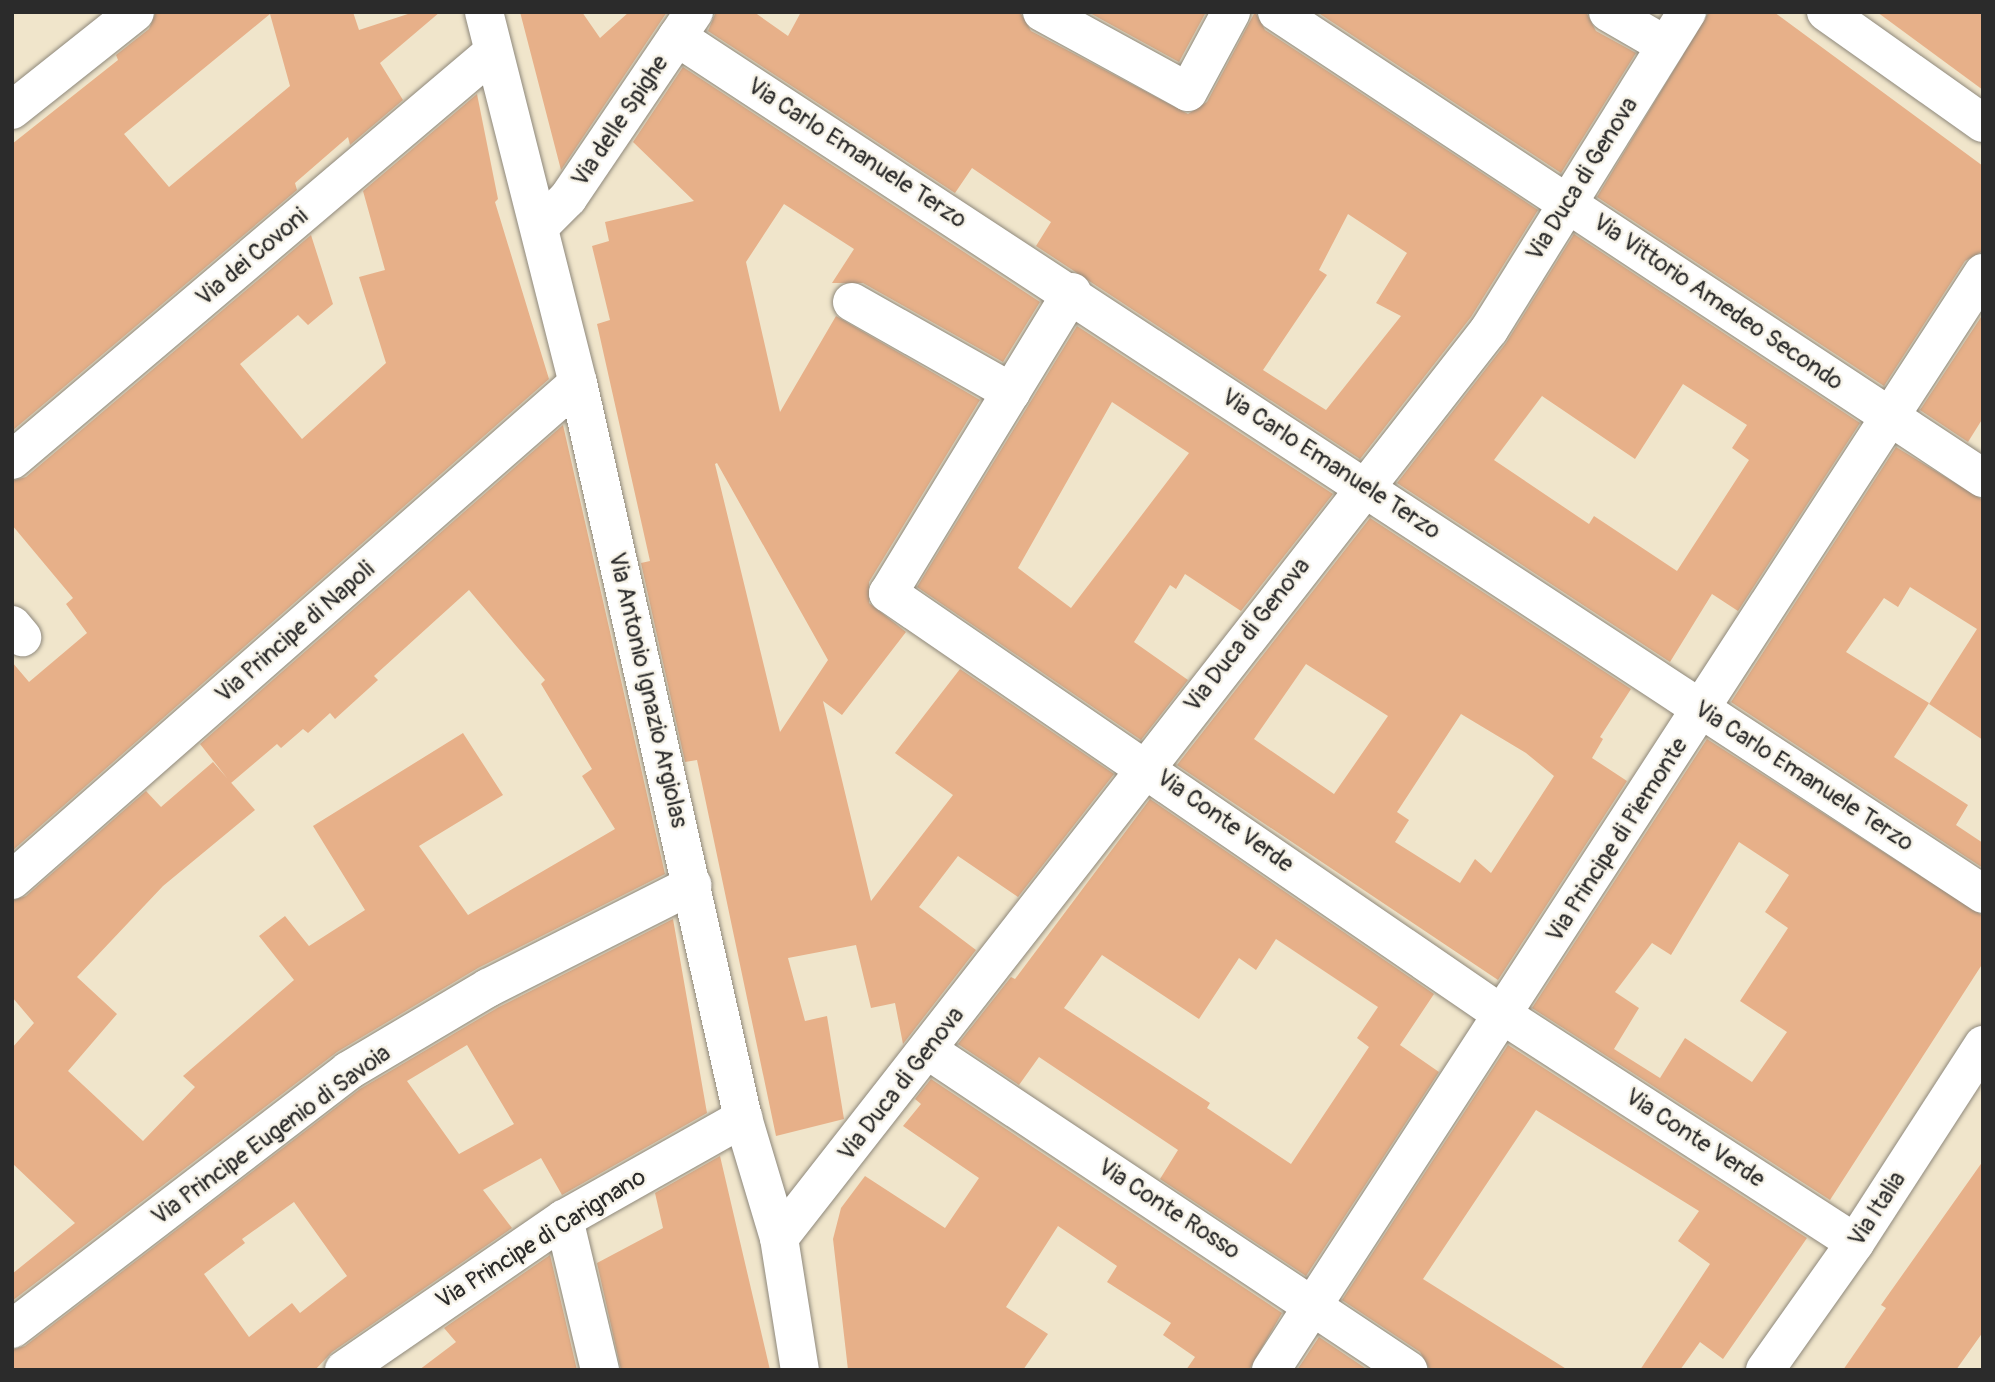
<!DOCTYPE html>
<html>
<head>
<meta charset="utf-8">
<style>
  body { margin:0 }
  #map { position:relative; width:1995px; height:1382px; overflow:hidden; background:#f0e5cb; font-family:Pangolin,sans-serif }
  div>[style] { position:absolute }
  .building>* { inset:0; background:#e7b089 }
  .roads { filter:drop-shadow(0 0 2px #8e887b) drop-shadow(0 0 2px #8e887b) }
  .minor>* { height:38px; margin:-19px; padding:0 19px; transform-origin:19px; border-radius:19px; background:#fff }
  span { translate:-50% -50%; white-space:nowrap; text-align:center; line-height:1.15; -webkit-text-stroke:5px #f7f3e8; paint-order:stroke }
  .street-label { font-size:24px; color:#2b2b2b }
  .frame { position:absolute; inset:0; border:14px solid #2b2b2b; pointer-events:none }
</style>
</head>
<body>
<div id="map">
  <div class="building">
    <i style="clip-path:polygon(evenodd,156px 12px,353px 12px,359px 30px,414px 12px,440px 12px,380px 63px,403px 100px,350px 145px,348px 137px,295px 183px,297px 190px,12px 431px,12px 144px,118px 60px,116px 55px,149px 29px,156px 12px,270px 14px,290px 86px,169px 187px,124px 134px,270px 14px)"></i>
    <i style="clip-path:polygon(520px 12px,582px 12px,600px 38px,629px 12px,667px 12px,561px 170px)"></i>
    <i style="clip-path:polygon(evenodd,716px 12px,754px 12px,788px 36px,801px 12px,1020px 12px,1031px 31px,1188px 114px,1207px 102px,1255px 12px,1265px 30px,1538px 210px,1471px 317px,1360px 459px,1036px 246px,1051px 222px,972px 168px,955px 193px,708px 31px,716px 12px,1348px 214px,1407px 253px,1376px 303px,1401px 316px,1326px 410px,1263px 370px,1327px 275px,1319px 270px,1348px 214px)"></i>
    <i style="clip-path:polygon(1088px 12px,1206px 12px,1179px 62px)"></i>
    <i style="clip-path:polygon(1317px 12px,1586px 12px,1596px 31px,1636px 53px,1561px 173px)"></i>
    <i style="clip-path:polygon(1709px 12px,1774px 12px,1983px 166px,1983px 251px,1965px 261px,1884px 386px,1597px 197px)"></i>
    <i style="clip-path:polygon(1877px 12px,1983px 12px,1983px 90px)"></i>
    <i style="clip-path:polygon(evenodd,683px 67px,1040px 302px,1003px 362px,863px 283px,832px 283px,854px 249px,784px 204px,746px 262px,780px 412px,836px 316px,980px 400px,869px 582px,869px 603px,906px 632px,842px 715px,823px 701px,871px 901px,953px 795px,895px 753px,960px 669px,1114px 774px,1018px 897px,958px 856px,919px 907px,976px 950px,903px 1044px,895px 1003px,871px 1008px,856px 945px,788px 958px,805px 1021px,827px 1016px,844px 1119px,776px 1136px,697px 760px,685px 762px,641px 563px,650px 561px,597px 324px,610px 320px,592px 246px,609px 241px,605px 222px,694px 201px,633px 142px,683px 67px,717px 463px,828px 660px,780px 732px,715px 464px,717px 463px)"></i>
    <i style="clip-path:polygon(477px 94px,498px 199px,495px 202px,549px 379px,12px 851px,12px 662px,29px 682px,87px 633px,66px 604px,73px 598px,12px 525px,12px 481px,26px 477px,311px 235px,333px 304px,308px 325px,298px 315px,240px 364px,302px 439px,386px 363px,359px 277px,385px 270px,363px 191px)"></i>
    <i style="clip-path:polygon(evenodd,1574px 234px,1860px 423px,1738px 611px,1712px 594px,1670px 662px,1397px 483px,1506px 343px,1574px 234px,1683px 384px,1747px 425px,1732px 448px,1749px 460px,1677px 571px,1594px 516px,1589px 524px,1494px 460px,1542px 396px,1635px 459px,1683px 384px)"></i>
    <i style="clip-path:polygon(1983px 314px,1983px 418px,1968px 442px,1920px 410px)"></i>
    <i style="clip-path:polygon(evenodd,1077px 326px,1333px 494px,1241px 611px,1185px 574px,1176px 589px,1170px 585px,1134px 642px,1188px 680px,1141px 740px,917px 587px,1077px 326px,1112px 402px,1189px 453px,1071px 608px,1018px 568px,1112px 402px)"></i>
    <i style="clip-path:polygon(563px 425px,665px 874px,478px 968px,337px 1052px,12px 1301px,12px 1274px,75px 1223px,12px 1163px,12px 1048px,34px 1023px,12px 997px,12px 901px,26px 896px,146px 791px,161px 807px,213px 762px,255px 810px,163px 886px,77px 977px,117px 1014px,68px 1071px,143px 1141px,195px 1087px,183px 1076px,294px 980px,259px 936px,285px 916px,309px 946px,365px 910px,313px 826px,463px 733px,503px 795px,419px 846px,468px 915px,615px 829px,582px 776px,592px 769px,541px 684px,545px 680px,469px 590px,374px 676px,378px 680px,335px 719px,330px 713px,308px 733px,303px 729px,281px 748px,277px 744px,231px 783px,200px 744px)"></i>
    <i style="clip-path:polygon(1896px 447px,1983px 500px,1983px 740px,1929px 704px,1977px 629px,1910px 587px,1898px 607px,1884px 598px,1846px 652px,1929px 703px,1894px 757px,1968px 805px,1956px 825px,1983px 843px,1983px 868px,1731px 702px)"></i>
    <i style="clip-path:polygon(evenodd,1370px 518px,1631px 689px,1600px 737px,1603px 739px,1592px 758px,1627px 781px,1498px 980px,1177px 765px,1370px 518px,1306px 664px,1388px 716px,1334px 794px,1254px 739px,1306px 664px,1370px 518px,1461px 714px,1526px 753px,1554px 776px,1491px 873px,1475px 859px,1460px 883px,1395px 842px,1409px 820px,1397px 812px,1461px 714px)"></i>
    <i style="clip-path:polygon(evenodd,1707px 739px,1983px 916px,1983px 963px,1830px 1200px,1532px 1008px,1707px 739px,1739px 842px,1789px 875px,1765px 912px,1788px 928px,1740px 1001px,1787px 1032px,1752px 1082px,1685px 1038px,1660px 1078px,1614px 1049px,1639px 1008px,1615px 992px,1652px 943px,1671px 955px,1739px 842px)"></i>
    <i style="clip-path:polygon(evenodd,1150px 799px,1434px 994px,1400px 1045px,1439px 1072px,1306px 1276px,1160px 1179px,1178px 1150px,1039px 1057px,1019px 1085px,958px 1044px,1011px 977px,1015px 979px,1150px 799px,1276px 939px,1378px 1007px,1357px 1038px,1369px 1047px,1291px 1164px,1207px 1108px,1210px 1103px,1064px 1008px,1102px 955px,1199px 1019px,1239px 958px,1256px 970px,1276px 939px)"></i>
    <i style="clip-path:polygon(evenodd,673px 919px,707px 1113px,562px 1195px,541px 1158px,483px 1190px,512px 1228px,332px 1352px,315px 1370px,12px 1370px,12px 1350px,25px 1346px,360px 1089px,499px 1007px,673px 919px,467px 1045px,514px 1124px,459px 1154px,407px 1081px,467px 1045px,673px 919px,294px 1202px,347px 1276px,300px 1313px,292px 1303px,249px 1337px,204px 1274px,245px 1243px,242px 1239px,294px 1202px)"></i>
    <i style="clip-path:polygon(1508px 1045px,1807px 1238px,1723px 1359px,1700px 1342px,1680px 1370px,1640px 1370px,1710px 1264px,1678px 1241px,1699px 1211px,1536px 1110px,1423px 1279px,1568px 1370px,1430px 1370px,1420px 1352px,1342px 1300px)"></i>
    <i style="clip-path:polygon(931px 1079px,1282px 1313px,1249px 1370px,1186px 1370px,1195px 1357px,1163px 1335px,1171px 1323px,1107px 1282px,1117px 1266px,1058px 1226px,1006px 1307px,1048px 1334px,1023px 1370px,848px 1370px,833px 1239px,841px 1208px,865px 1176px,945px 1228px,979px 1178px,903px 1126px,921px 1104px,915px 1099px)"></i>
    <i style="clip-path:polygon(720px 1156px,770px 1370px,621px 1370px,597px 1263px,663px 1228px,655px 1193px)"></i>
    <i style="clip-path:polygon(1983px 1161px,1983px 1332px,1956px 1370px,1843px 1370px,1886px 1308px,1881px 1305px)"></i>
    <i style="clip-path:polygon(550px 1255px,577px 1370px,419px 1370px,456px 1342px,444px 1328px)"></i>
    <i style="clip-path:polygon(1319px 1337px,1368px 1370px,1297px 1370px)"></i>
  </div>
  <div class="roads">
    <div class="minor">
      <i style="left:484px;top:12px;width:383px;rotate:75.8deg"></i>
      <i style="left:578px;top:383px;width:753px;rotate:77.35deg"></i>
      <i style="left:743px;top:1118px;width:125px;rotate:73.3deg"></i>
      <i style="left:779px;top:1238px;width:134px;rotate:81deg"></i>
      <i style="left:1042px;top:12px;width:166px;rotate:28.7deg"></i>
      <i style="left:1188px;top:92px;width:91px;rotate:-61.7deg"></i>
      <i style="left:1277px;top:12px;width:846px;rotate:33.43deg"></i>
      <i style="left:1608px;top:12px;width:66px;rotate:30.1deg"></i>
      <i style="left:1826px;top:12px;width:192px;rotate:35.3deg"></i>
      <i style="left:677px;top:37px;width:1562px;rotate:33.27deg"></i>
      <i style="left:12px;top:110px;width:157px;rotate:-38.5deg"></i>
      <i style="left:540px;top:226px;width:40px;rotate:-45deg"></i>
      <i style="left:568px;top:198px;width:225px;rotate:-55.9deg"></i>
      <i style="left:1072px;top:292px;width:353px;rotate:121.4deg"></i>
      <i style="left:888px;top:593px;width:746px;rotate:34.46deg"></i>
      <i style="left:1503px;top:1015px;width:419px;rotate:32.9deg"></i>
      <i style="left:852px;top:302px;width:183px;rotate:29.5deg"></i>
      <i style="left:12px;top:460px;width:629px;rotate:-40.3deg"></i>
      <i style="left:12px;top:625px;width:16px;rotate:50deg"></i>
      <i style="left:12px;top:880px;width:753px;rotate:-41.29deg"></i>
      <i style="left:929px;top:1051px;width:576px;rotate:33.66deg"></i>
      <i style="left:564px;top:1219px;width:155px;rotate:76.6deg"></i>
      <i style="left:779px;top:1238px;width:1153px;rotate:-51.98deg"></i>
      <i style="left:1489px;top:330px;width:375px;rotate:-58.1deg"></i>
      <i style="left:12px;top:1329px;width:424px;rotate:-37.5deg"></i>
      <i style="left:348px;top:1071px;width:163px;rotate:-30.7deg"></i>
      <i style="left:488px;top:988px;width:229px;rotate:-26.8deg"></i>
      <i style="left:344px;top:1370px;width:267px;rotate:-34.5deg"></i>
      <i style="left:564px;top:1219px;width:206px;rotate:-29.4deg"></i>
      <i style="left:1271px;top:1370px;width:1308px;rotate:-57.01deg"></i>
      <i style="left:1765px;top:1370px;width:156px;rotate:-54.7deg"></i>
      <i style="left:1855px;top:1243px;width:236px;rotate:-57.1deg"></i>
    </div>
  </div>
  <div class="street-label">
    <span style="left:620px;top:121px;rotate:-56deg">Via delle Spighe</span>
    <span style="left:857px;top:153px;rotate:33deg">Via Carlo Emanuele Terzo</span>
    <span style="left:1582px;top:179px;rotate:-58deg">Via Duca di Genova</span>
    <span style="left:252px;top:257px;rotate:-40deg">Via dei Covoni</span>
    <span style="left:1718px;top:302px;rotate:34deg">Via Vittorio Amedeo Secondo</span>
    <span style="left:1331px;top:464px;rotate:33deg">Via Carlo Emanuele Terzo</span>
    <span style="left:295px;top:632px;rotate:-41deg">Via Principe di Napoli</span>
    <span style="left:1247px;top:635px;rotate:-52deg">Via Duca di Genova</span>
    <span style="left:648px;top:690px;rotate:77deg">Via Antonio Ignazio Argiolas</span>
    <span style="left:1804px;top:776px;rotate:33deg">Via Carlo Emanuele Terzo</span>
    <span style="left:1225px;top:821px;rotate:35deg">Via Conte Verde</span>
    <span style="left:1617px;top:840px;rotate:-57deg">Via Principe di Piemonte</span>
    <span style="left:901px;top:1084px;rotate:-52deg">Via Duca di Genova</span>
    <span style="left:271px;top:1135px;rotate:-36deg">Via Principe Eugenio di Savoia</span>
    <span style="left:1695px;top:1138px;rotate:33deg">Via Conte Verde</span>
    <span style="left:1169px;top:1209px;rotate:33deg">Via Conte Rosso</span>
    <span style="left:1877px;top:1209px;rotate:-57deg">Via Italia</span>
    <span style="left:541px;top:1239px;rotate:-32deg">Via Principe di Carignano</span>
  </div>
  <div class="frame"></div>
</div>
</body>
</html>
